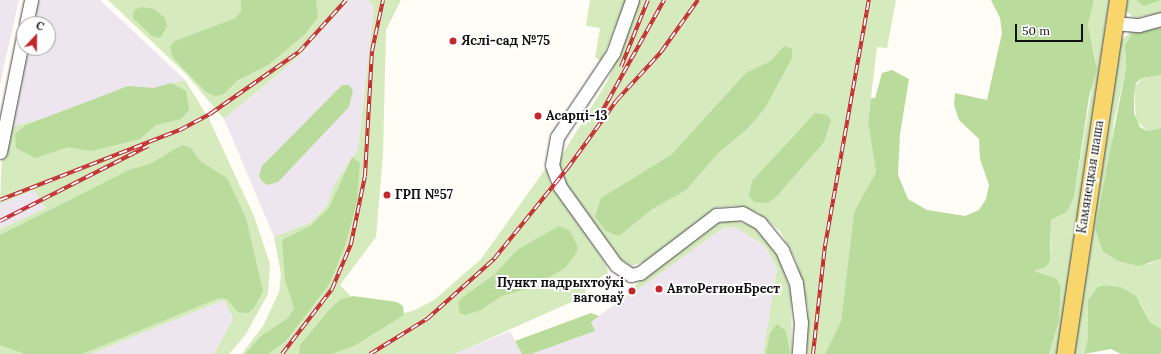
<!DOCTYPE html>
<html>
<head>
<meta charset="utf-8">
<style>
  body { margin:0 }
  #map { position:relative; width:1161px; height:354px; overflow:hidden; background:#fffdf5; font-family:Lora,serif }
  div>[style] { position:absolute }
  .industrial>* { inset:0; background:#eee6ef }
  .green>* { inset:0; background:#d5ebbd }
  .forest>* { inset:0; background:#b9dc9c }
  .roads { filter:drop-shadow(0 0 1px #444) drop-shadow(0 0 1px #444) }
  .minor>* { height:13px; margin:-6.5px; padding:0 6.5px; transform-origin:6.5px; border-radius:6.5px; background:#fff }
  .major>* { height:17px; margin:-8.5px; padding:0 8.5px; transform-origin:8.5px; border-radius:8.5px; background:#f9d66b }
  .rail>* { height:4px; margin-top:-2px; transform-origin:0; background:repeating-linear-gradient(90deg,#fff 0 8px,#c4262e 0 16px); box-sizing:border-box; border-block:1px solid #c4262e }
  .dots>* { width:11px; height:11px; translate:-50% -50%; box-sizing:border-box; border:2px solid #fff; border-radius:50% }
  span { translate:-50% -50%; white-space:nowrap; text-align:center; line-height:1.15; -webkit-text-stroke:4px #fff; paint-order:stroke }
  .poi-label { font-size:13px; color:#111; font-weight:700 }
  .left { translate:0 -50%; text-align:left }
  .right { translate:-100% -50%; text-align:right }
  .street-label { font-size:13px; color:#111 }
  .north { position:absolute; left:16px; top:16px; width:40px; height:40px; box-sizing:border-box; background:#fff; border:1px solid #a0a0a0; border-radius:50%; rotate:22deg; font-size:11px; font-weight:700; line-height:16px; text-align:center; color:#111 }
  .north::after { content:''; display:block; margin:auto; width:14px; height:18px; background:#c4262e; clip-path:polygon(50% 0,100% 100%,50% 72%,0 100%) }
  .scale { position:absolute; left:1015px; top:24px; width:68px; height:18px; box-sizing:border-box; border:2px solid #111; border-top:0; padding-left:5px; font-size:12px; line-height:14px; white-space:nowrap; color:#111; -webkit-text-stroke:3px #fff; paint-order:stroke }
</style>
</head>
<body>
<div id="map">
  <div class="industrial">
    <i style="clip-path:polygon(0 0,19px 0,0 84px)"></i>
    <i style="clip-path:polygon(31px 0,100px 0,185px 80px,3px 129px,24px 48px,48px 48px,48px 24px,26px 24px)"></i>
    <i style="clip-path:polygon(350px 0,368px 0,374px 7px,358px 149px,334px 185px,327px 205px,311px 222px,274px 237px,224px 119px,296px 59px)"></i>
    <i style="clip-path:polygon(34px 190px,46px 208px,0 229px,0 204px)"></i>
    <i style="clip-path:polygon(735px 227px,765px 246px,777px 268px,763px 354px,531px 354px,595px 331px,590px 322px,723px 228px)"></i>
    <i style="clip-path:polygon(224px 300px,233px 319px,214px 354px,91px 354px)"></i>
    <i style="clip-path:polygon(510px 331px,522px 354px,455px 354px)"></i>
  </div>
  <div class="green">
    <i style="clip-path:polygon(108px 0,350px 0,296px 59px,224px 119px,186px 74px)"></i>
    <i style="clip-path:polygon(368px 0,401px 0,386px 30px,383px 155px,376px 237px,340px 285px,375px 322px,415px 310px,434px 300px,481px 259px,546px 168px,550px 184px,606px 264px,608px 273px,586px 286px,585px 296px,455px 354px,242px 354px,263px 326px,279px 292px,281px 274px,274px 237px,311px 222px,327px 205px,334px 185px,358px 149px,374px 7px)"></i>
    <i style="clip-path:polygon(590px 0,626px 0,601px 61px,595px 57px,600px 28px,586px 26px)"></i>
    <i style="clip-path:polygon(639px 0,896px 0,887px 48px,877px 47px,868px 122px,876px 172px,854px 212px,841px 321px,825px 354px,807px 354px,808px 308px,796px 260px,780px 231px,757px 212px,737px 206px,718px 207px,646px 261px,631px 266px,617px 257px,567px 190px,559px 169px,562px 155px,608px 80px)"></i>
    <i style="clip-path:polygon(1094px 0,1109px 0,1058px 354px,1049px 354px,1059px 321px,1061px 287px,1056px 278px,1034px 271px,1046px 267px,1051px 250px,1051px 220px,1067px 212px,1074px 197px,1096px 62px,1088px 25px)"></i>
    <i style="clip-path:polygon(1126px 0,1161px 0,1161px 13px,1135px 18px,1126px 11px)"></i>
    <i style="clip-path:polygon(1161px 25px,1161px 28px,1144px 31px,1125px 52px,1126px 68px,1114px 122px,1110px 166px,1095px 229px,1103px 252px,1118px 261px,1149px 264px,1161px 259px,1161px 329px,1150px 322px,1140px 302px,1121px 287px,1104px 285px,1097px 287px,1088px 300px,1088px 338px,1084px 354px,1072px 354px,1119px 42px,1132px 31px)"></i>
    <i style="clip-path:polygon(1161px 75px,1161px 128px,1147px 131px,1136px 120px,1134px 88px,1142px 78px)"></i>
    <i style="clip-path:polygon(185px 80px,209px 119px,254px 216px,270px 264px,268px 294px,246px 334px,229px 354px,214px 354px,233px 319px,224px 300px,91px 354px,0 354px,0 229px,46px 208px,34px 190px,0 204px,3px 129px)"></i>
    <i style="clip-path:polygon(732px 220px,753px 226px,778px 254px,791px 292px,792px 354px,763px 354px,777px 268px,765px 246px,735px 227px,723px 228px,626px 298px,633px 287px,714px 224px)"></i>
  </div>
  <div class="forest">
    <i style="clip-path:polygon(241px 0,316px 0,318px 17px,305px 34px,268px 65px,238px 80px,224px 94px,215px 96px,206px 92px,173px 58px,170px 46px,175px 41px,236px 18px,241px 11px)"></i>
    <i style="clip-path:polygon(991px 0,1094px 0,1088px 25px,1097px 69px,1089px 97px,1074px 197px,1067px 212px,1051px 220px,1050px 261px,1046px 267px,1034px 271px,1056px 278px,1061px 287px,1059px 321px,1049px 354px,825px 354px,841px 321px,854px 212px,876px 172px,868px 122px,871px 98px,875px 98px,882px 73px,892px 70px,909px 79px,900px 134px,898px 175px,908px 199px,927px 210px,965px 216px,979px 210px,986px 199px,989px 185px,980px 159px,979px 139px,959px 120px,954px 105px,955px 93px,987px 100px,1002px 33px,1000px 18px)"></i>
    <i style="clip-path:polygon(1136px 0,1161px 0,1144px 6px)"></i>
    <i style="clip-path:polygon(142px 7px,154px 9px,165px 18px,167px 27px,160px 38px,152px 36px,133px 18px,134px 10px)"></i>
    <i style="clip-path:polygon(1161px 28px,1161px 75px,1142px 78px,1136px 83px,1134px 94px,1134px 113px,1140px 127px,1147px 131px,1161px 128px,1161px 259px,1139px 266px,1118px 261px,1103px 252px,1095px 229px,1126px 68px,1125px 45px,1132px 34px)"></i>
    <i style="clip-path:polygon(784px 46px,792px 49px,792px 58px,765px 108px,747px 129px,718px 153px,686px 190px,652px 209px,619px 236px,606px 231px,595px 217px,601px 198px,671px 155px,746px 73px,771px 61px)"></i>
    <i style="clip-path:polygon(171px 83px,186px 91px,189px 110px,181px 119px,156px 125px,140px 139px,91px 151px,68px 147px,35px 158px,16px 148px,15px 134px,26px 125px,128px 86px,154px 88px)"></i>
    <i style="clip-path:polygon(342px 85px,349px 85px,353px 90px,349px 107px,278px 182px,267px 185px,262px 181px,259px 176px,262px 166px)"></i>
    <i style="clip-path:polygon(815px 113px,827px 115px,831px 120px,824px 142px,776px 197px,768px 203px,754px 202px,749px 196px,752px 181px)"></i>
    <i style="clip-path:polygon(182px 145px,191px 148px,200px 161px,227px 178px,246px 218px,263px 291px,254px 308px,248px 313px,238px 312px,227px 299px,219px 298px,82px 354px,25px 354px,0 345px,0 235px,129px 170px,150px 164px)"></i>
    <i style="clip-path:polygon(352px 157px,360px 163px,357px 201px,346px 243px,330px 283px,286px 341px,268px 354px,245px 354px,261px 336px,288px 318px,294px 308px,285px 280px,282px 240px,310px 226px,329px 208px)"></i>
    <i style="clip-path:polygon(559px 226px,570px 231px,577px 245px,577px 252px,565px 268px,530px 288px,501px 296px,481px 310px,465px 315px,460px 313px,458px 302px,463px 297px,495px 274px,517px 250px)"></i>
    <i style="clip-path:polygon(1104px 285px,1121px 287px,1136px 296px,1150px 322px,1161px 329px,1161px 354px,1121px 354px,1111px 349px,1084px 354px,1088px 338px,1088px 300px,1097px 287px)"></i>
    <i style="clip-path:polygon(353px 296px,397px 302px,403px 306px,404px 315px,354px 346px,331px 354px,299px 354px,300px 345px,329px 310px,340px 300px)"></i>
    <i style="clip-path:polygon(591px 313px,599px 316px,591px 322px,595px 331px,531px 354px,522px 354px,515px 341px)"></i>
    <i style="clip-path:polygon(777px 324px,786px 331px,790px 354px,766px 354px,770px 333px)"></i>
  </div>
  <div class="roads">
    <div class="minor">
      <i style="left:632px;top:0;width:56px;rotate:109.7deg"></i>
      <i style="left:613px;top:53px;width:101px;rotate:123.7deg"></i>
      <i style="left:557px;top:137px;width:28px;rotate:100deg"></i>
      <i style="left:552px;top:165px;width:23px;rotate:70deg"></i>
      <i style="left:560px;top:187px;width:96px;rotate:54.3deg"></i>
      <i style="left:616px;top:265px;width:18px;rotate:34deg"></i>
      <i style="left:631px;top:275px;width:9px;rotate:-13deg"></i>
      <i style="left:640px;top:273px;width:96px;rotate:-37.3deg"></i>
      <i style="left:716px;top:215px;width:26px;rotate:-4deg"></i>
      <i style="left:742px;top:213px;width:21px;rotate:29deg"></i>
      <i style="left:760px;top:223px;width:35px;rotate:51deg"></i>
      <i style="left:782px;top:250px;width:36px;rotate:67deg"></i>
      <i style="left:796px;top:283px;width:39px;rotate:83deg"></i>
      <i style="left:801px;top:322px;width:32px;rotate:94deg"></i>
      <i style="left:1114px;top:23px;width:25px;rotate:5deg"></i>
      <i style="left:1139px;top:25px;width:23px;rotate:-15deg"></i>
      <i style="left:26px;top:24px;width:25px;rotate:-78deg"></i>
      <i style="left:0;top:152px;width:122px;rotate:-78.7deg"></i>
    </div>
    <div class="major">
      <i style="left:1065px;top:354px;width:358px;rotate:-81.5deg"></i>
    </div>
  </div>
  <div class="rail">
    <i style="left:621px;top:67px;width:72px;rotate:-68.1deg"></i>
    <i style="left:600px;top:115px;width:132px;rotate:-60.9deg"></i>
    <i style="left:0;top:200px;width:193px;rotate:-21.3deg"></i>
    <i style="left:180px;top:130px;width:34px;rotate:-28deg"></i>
    <i style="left:210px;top:114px;width:108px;rotate:-34.9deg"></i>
    <i style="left:299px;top:52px;width:70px;rotate:-47.9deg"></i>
    <i style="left:0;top:221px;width:166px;rotate:-26.9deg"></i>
    <i style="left:282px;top:354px;width:82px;rotate:-52.4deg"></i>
    <i style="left:332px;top:289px;width:49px;rotate:-67.1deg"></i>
    <i style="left:351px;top:244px;width:69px;rotate:-78.4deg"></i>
    <i style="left:365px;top:176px;width:125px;rotate:-86.8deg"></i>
    <i style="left:372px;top:51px;width:52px;rotate:-77.8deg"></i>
    <i style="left:370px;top:354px;width:67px;rotate:-31.6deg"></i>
    <i style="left:427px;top:319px;width:90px;rotate:-41.8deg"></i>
    <i style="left:494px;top:259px;width:116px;rotate:-51deg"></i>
    <i style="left:567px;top:169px;width:85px;rotate:-54.1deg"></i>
    <i style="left:617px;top:100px;width:65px;rotate:-47.5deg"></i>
    <i style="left:661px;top:52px;width:64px;rotate:-54.6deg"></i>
    <i style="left:813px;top:354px;width:109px;rotate:-83.7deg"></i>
    <i style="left:825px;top:246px;width:250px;rotate:-79.9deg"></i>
  </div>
  <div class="dots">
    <i style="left:453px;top:41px;background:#c4262e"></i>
    <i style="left:538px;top:116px;background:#c4262e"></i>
    <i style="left:387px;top:195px;background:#c4262e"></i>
    <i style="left:659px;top:289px;background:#c4262e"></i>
    <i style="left:632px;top:291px;background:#c4262e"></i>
  </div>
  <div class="poi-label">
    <span class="left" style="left:461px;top:41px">Яслі-сад №75</span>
    <span class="left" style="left:546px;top:116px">Асарці-13</span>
    <span class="left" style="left:395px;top:195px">ГРП №57</span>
    <span class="right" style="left:624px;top:291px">Пункт падрыхтоўкі<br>вагонаў</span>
    <span class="left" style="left:667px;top:289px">АвтоРегионБрест</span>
  </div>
  <div class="street-label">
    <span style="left:1091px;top:177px;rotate:-81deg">Камянецкая шаша</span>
  </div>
  <div class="north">С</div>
  <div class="scale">50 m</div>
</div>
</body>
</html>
